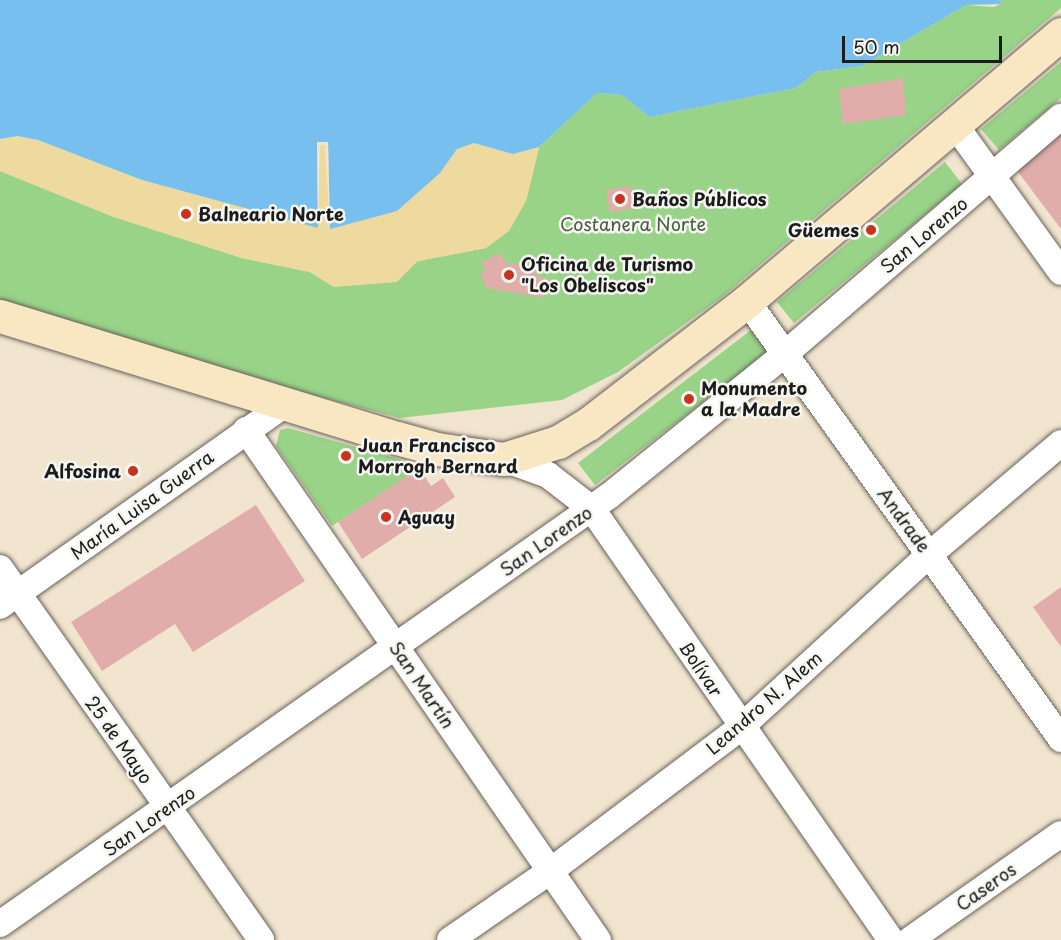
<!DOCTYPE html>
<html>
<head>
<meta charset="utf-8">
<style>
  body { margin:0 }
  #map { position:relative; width:1061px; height:940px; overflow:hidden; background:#f2e5cf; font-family:"Playpen Sans",sans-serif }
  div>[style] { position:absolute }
  .green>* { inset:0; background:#98d388 }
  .sand>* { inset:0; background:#eeda9e }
  .water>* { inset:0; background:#76bfee }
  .pier>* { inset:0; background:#f2e5cf }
  .building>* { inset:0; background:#e0adab }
  .roads { filter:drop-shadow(0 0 2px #67625b) drop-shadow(0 0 2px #67625b) }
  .street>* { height:26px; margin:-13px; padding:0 13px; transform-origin:13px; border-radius:13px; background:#fff }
  .secondary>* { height:33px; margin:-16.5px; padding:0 16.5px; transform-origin:16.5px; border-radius:16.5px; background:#f9e7c3 }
  .dots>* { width:16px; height:16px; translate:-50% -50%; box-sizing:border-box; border:3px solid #f6f6f2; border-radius:50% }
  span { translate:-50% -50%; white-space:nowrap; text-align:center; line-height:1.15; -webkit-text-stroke:5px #f6f6f2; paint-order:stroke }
  .poi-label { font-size:18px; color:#1c1c1c; font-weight:700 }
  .left { translate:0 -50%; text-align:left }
  .right { translate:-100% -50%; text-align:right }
  .park-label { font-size:18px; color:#475c42 }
  .street-label { font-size:18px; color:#1c1c1c }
  .scale { position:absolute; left:842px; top:36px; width:160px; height:27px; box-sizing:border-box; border:3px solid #1c1c1c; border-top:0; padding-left:8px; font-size:18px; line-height:21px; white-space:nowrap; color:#1c1c1c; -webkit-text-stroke:4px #f6f6f2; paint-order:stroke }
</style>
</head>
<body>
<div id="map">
  <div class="green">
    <i style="clip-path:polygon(999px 0,1061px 0,1061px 8px,722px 297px,618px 372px,562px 400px,400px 418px,161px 355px,0 301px,0 171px,114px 217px,242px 258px,310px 272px,334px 287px,418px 261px,486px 248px,526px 201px,539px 147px,597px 93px,622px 95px,650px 117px,796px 88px,816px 72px,862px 66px,966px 5px,994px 7px,1002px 3px)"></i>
    <i style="clip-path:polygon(1061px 62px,1061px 98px,999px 150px,981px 129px)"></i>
    <i style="clip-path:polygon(945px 162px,962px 184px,794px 323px,777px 302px)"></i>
    <i style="clip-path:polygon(751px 330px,768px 352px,595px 485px,578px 463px)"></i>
    <i style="clip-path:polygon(288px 428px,423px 466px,332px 526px,276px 446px,280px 430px)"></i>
  </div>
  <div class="sand">
    <i style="clip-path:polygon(18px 136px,38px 140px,142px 180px,318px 228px,317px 142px,328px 142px,331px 229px,440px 173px,457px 149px,474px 143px,513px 154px,539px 147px,526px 201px,509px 231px,486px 248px,418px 261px,397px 282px,334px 287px,310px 272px,242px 258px,114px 217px,0 171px,0 139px)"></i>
  </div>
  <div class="water">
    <i style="clip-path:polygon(0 0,999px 0,1002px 4px,966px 5px,862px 66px,816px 72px,796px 88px,650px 117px,622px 95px,597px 93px,539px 147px,513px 154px,474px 143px,457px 149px,440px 173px,397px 211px,330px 229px,328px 142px,317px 142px,318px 228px,142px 180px,38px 140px,18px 136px,0 139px)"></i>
  </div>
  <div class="pier">
    <i style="clip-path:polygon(317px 142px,328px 142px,330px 229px,325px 145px,320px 145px,318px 228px)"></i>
  </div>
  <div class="building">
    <i style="clip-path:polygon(903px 78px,906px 115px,843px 124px,839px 89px)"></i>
    <i style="clip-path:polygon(1061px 133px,1061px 229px,1015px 168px)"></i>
    <i style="clip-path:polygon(630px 186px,634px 208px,610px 212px,606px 190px)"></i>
    <i style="clip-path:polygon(499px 253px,506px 263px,533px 265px,537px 276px,547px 278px,544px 298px,487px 288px,480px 275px,486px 271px,481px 263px)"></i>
    <i style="clip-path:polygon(419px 468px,431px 486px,443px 478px,455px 497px,362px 559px,338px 522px)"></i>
    <i style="clip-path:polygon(256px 505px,305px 581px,193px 652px,175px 624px,102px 671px,71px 622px)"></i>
    <i style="clip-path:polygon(1061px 587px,1061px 647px,1033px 607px)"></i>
  </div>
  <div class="roads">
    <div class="street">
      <i style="left:955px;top:125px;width:181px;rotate:54.2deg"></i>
      <i style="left:747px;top:301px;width:539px;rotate:54.36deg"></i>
      <i style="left:246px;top:430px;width:620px;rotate:55.39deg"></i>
      <i style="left:504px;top:459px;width:47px;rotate:20deg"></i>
      <i style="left:548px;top:475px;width:56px;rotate:37.7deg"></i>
      <i style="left:592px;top:509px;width:525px;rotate:55.25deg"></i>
      <i style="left:0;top:568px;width:454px;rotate:54.9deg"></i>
      <i style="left:0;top:606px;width:348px;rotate:-35.3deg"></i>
      <i style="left:0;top:924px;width:744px;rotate:-35.1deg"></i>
      <i style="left:609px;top:496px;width:226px;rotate:-38.9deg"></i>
      <i style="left:785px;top:354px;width:364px;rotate:-40.7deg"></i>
      <i style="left:450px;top:940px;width:120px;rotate:-34.5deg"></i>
      <i style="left:549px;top:872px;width:239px;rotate:-37deg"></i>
      <i style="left:740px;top:728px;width:256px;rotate:-42.5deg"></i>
      <i style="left:929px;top:555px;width:173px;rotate:-40.3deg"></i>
      <i style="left:910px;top:940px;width:184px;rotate:-35.1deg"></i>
    </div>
    <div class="secondary">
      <i style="left:0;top:316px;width:415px;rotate:17.1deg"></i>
      <i style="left:397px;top:438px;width:41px;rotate:15.4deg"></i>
      <i style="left:437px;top:449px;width:68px;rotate:8.5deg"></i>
      <i style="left:504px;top:459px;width:57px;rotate:-17.5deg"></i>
      <i style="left:558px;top:442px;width:35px;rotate:-31deg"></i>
      <i style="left:588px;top:424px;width:201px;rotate:-37.7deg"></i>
      <i style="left:747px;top:301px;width:412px;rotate:-40.4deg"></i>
    </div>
  </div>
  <div class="dots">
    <i style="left:620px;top:199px;background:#c8321e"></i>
    <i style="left:186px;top:214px;background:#c8321e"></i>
    <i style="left:871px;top:230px;background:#c8321e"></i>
    <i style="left:509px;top:275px;background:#c8321e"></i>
    <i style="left:689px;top:399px;background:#c8321e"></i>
    <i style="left:346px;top:456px;background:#c8321e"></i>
    <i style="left:133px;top:471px;background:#c8321e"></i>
    <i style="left:386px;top:517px;background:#c8321e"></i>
  </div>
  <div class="poi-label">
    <span class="left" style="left:632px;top:199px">Baños Públicos</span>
    <span class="left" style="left:198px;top:214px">Balneario Norte</span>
    <span class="right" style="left:859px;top:230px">Güemes</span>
    <span class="left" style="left:521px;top:275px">Oficina de Turismo<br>"Los Obeliscos"</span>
    <span class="left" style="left:701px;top:399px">Monumento<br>a la Madre</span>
    <span class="left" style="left:358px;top:456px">Juan Francisco<br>Morrogh Bernard</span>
    <span class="right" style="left:121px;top:471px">Alfosina</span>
    <span class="left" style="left:398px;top:517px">Aguay</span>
  </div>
  <div class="park-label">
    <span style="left:633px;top:224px">Costanera Norte</span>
  </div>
  <div class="street-label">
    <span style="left:924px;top:235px;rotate:-40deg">San Lorenzo</span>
    <span style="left:142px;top:505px;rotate:-36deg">María Luisa Guerra</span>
    <span style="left:904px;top:520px;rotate:54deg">Andrade</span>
    <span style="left:546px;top:541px;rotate:-35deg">San Lorenzo</span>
    <span style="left:701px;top:669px;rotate:56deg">Bolívar</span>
    <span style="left:422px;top:685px;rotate:56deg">San Martín</span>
    <span style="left:764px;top:703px;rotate:-41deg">Leandro N. Alem</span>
    <span style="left:119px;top:740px;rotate:55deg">25 de Mayo</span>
    <span style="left:149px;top:821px;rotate:-35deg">San Lorenzo</span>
    <span style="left:986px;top:887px;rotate:-35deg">Caseros</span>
  </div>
  <div class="scale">50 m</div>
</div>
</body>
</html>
